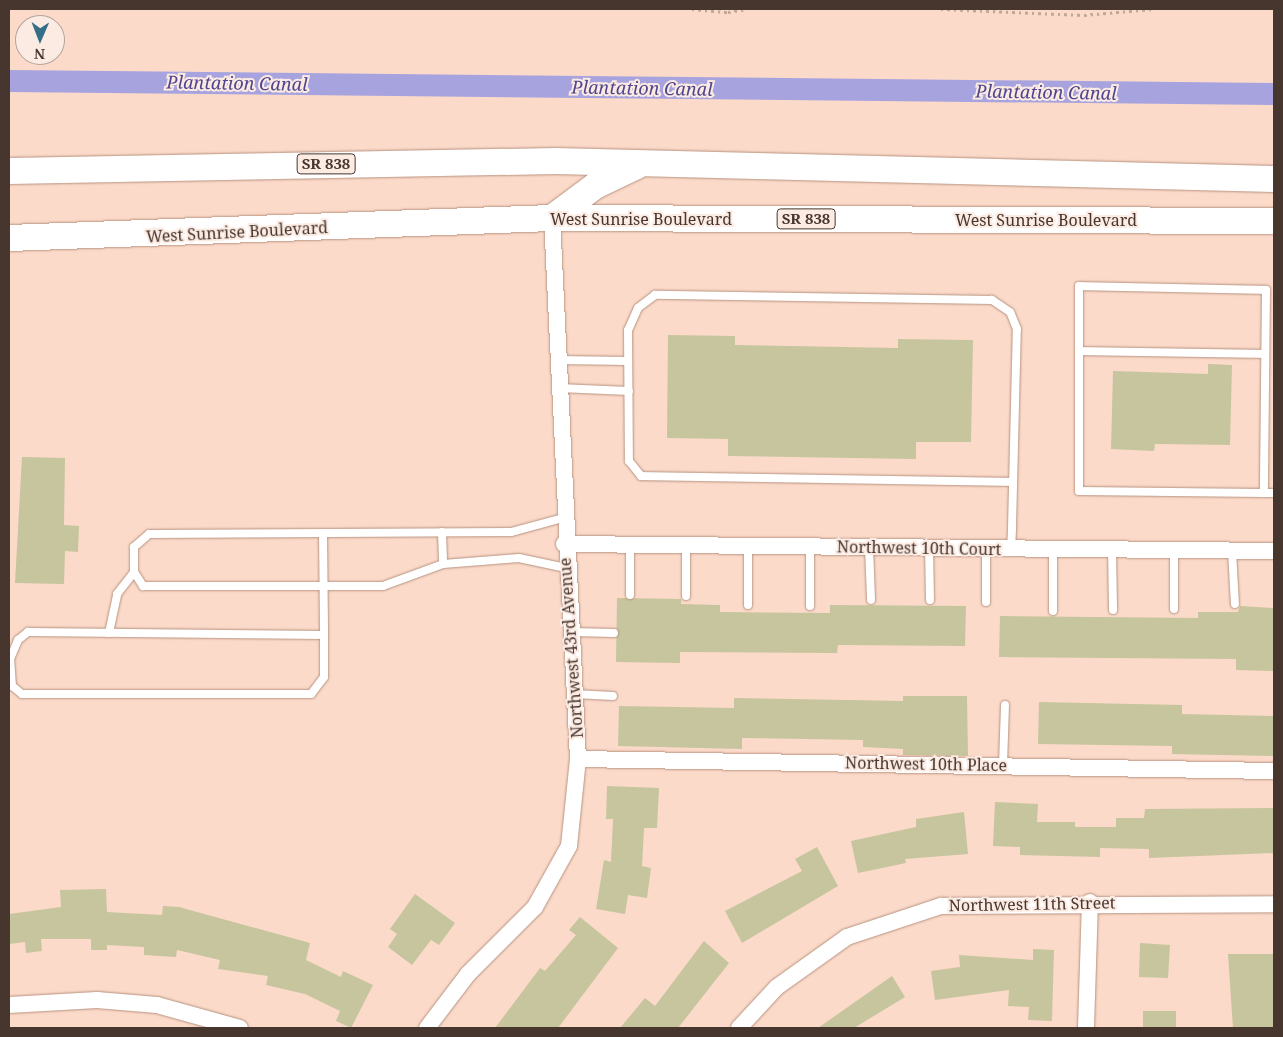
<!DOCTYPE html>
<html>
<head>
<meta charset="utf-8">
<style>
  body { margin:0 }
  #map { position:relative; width:1283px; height:1037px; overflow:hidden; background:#fbdaca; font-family:"Noto Serif",serif }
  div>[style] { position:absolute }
  .canal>* { height:22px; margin:-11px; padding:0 11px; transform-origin:11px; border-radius:11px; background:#a7a3df }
  .building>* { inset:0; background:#c6c59d }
  .path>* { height:3px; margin-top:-1.5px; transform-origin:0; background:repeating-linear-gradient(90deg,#c2a698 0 2.5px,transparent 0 6.5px) }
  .roads { filter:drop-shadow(0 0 1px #b8927f) drop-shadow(0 0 1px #b8927f) }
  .lane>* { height:8px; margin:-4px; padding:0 4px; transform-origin:4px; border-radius:4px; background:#fff }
  .street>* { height:16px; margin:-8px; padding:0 8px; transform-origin:8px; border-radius:8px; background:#fff }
  .primary>* { height:26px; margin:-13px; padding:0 13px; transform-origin:13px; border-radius:13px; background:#fff }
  span { translate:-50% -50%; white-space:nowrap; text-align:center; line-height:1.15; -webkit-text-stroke:4px #fcebe3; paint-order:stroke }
  .shield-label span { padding:1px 4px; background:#fcebe3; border:1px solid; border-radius:4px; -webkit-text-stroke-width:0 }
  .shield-label { font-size:15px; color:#46362e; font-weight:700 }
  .street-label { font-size:16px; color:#46362e }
  .water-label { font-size:18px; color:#50468f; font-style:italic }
  .frame { position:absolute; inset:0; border:10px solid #46362e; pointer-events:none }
  .north { position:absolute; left:15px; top:15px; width:50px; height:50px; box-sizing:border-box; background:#fcebe3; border:1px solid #b3a39b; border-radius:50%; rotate:181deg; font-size:14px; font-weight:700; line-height:20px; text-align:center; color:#46362e }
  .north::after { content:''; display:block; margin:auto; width:18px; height:22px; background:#346f87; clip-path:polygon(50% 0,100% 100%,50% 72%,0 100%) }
</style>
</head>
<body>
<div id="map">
  <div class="canal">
    <i style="left:9px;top:81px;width:1265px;rotate:0.59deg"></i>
  </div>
  <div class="building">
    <i style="clip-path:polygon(668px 335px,735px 336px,735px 345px,898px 348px,898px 339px,973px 340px,971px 442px,916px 442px,916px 459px,728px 456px,728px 439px,667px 438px)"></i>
    <i style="clip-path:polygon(1208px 364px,1232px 365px,1230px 445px,1155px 444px,1154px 451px,1111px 449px,1113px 371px,1208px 374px)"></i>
    <i style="clip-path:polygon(22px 457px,65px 458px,64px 525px,79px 526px,78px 552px,65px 551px,64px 584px,15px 583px)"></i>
    <i style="clip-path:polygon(617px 598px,681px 599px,681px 604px,720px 605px,720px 612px,830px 613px,830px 605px,966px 606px,965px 646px,838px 645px,837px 653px,680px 652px,680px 663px,616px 662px)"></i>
    <i style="clip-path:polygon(1240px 606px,1274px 608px,1274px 671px,1236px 670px,1236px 659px,999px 657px,1000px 616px,1198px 618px,1198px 612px,1238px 612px)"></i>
    <i style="clip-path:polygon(903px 696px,967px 696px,968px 756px,903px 755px,903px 749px,863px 747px,863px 740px,742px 738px,742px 749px,618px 746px,619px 706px,734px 708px,734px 698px,903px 701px)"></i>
    <i style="clip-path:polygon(1039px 702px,1182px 705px,1182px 714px,1274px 716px,1274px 756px,1172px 754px,1172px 746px,1038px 744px)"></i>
    <i style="clip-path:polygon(607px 786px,659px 788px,657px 828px,644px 828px,642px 866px,651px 868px,647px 898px,628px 895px,625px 914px,596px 909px,604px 860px,611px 862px,613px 819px,606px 819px)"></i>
    <i style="clip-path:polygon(995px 802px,1038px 804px,1037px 822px,1075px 822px,1075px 827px,1116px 827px,1116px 818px,1144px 818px,1145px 809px,1274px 808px,1274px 853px,1149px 858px,1149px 849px,1100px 848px,1100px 857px,1020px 855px,1020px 847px,993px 846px)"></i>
    <i style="clip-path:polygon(964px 812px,968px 854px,905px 859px,906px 863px,858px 873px,851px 841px,916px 827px,916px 819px)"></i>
    <i style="clip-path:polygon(817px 847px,838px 886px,742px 943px,725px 911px,802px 871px,795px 859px)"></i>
    <i style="clip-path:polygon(106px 889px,107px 912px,162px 915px,163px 906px,179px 907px,310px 943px,306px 960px,341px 977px,343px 971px,373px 985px,351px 1028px,336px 1021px,340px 1011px,305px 994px,266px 985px,268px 976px,218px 969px,220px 960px,177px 950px,176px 957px,144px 955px,144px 947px,107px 945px,107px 950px,91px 950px,91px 939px,41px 939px,42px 951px,26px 953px,25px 942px,9px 944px,9px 914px,61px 907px,60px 890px)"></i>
    <i style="clip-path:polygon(415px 894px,455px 923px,439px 945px,431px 940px,412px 965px,388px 947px,397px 934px,390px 929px)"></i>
    <i style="clip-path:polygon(580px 917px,618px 948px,558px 1028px,495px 1028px,540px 968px,545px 971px,576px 935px,569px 930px)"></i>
    <i style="clip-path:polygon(704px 941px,729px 963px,678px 1028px,620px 1028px,645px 998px,655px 1006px)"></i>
    <i style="clip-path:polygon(1140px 943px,1170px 945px,1168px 978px,1139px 977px)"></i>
    <i style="clip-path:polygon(1033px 949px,1054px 950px,1052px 1021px,1028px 1020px,1029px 1007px,1008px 1006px,1009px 990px,935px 1000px,931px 971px,960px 967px,959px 955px,1033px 960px)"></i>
    <i style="clip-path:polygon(1228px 954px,1273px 954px,1273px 1028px,1233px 1028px)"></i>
    <i style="clip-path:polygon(892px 976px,905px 997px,854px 1028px,818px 1028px)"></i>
    <i style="clip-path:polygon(1143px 1011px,1176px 1011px,1176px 1028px,1143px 1028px)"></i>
  </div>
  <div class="path">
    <i style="left:692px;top:9px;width:36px;rotate:5deg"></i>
    <i style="left:728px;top:12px;width:19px;rotate:-9deg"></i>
    <i style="left:941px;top:9px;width:143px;rotate:2.4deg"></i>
    <i style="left:1084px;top:15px;width:69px;rotate:-5deg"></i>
  </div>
  <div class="roads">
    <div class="lane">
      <i style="left:1079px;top:286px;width:187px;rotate:1.2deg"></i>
      <i style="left:1266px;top:290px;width:203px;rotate:90.6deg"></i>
      <i style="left:1264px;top:493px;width:185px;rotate:-179.4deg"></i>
      <i style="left:1079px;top:491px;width:205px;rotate:-90deg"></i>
      <i style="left:1079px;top:351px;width:186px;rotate:0.9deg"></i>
      <i style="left:558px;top:360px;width:70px;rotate:0.8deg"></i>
      <i style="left:559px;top:388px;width:70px;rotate:2.5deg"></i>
      <i style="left:1264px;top:493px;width:10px"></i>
      <i style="left:563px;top:518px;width:54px;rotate:164.9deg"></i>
      <i style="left:511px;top:532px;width:362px;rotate:179.7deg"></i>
      <i style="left:149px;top:534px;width:20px;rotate:139deg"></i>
      <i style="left:134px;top:547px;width:25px;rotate:90deg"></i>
      <i style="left:134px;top:572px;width:17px;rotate:57deg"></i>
      <i style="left:143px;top:586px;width:240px"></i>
      <i style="left:383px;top:586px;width:64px;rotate:-20.1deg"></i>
      <i style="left:443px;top:564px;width:76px;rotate:-4.5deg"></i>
      <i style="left:519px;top:558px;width:48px;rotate:12deg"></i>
      <i style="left:442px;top:532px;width:32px;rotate:88deg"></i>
      <i style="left:323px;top:533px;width:102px;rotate:89.4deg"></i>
      <i style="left:324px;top:635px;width:42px;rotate:90deg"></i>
      <i style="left:324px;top:677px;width:21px;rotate:127deg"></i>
      <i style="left:311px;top:694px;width:289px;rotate:180deg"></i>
      <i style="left:22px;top:694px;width:13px;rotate:-141deg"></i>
      <i style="left:12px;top:686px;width:27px;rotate:-94deg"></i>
      <i style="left:10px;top:659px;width:21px;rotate:-67deg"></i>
      <i style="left:18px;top:640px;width:13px;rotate:-39deg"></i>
      <i style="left:28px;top:632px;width:296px;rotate:0.6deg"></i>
      <i style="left:810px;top:547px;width:59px;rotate:90deg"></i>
      <i style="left:869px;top:547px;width:53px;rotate:87.8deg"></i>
      <i style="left:929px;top:548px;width:52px;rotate:88.9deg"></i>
      <i style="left:1011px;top:549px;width:22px;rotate:-87deg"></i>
      <i style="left:1012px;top:527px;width:198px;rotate:-88.6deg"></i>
      <i style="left:1017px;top:329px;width:18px;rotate:-112deg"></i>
      <i style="left:1010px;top:312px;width:22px;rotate:-146deg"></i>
      <i style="left:992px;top:300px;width:337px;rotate:-179.1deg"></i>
      <i style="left:655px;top:295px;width:21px;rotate:143deg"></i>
      <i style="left:638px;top:308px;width:24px;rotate:114deg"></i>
      <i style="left:628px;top:330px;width:131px;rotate:89.6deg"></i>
      <i style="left:629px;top:461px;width:19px;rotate:51deg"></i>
      <i style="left:641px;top:476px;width:372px;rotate:0.9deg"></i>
      <i style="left:1053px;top:549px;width:62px;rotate:90deg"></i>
      <i style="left:1112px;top:550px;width:60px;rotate:89deg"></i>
      <i style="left:1174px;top:550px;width:59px;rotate:90deg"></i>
      <i style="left:1232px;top:551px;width:53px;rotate:86.8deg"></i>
      <i style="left:630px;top:595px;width:50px;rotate:-90deg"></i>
      <i style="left:686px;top:596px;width:51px;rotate:-90deg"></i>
      <i style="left:986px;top:602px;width:54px;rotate:-90deg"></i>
      <i style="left:748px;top:605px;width:59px;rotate:-90deg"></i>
      <i style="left:572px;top:632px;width:42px;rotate:1.4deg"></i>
      <i style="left:109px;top:633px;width:40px;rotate:-78deg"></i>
      <i style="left:117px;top:594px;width:28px;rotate:-52deg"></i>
      <i style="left:574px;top:694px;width:39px;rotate:3deg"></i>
      <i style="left:1003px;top:765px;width:60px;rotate:-88.1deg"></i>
    </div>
    <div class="street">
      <i style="left:564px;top:544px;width:710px;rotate:0.56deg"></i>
      <i style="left:578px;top:759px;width:696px;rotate:0.99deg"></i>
      <i style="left:9px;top:1005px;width:88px;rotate:-3.3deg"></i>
      <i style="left:97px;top:1000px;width:60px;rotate:4.8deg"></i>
      <i style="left:157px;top:1005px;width:86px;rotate:15.5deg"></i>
      <i style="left:427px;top:1028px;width:68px;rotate:-52.8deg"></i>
      <i style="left:468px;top:974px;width:95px;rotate:-45deg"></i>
      <i style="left:535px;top:907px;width:70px;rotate:-60.9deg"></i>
      <i style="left:569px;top:846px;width:87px;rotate:-84.1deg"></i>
      <i style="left:578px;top:759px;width:542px;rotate:-92.75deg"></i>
      <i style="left:739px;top:1028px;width:56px;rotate:-47.2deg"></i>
      <i style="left:777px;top:987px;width:86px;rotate:-35.5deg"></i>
      <i style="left:847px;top:937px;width:99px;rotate:-18.3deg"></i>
      <i style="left:941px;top:906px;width:333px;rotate:-0.3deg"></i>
      <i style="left:1086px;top:1028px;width:126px;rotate:-88.2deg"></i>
    </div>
    <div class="primary">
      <i style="left:9px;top:171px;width:547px;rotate:-1.05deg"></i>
      <i style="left:556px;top:161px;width:718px;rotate:1.44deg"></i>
      <i style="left:552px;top:218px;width:54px;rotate:-36.7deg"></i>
      <i style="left:595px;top:186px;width:47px;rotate:-25.5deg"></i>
      <i style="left:9px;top:238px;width:543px;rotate:-2.11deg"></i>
      <i style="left:552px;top:218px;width:722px;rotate:0.24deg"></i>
    </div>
  </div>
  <div class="shield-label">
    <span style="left:326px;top:164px">SR 838</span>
    <span style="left:806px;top:219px">SR 838</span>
  </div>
  <div class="street-label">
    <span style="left:641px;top:219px">West Sunrise Boulevard</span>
    <span style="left:1046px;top:220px">West Sunrise Boulevard</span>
    <span style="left:237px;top:232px;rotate:-3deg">West Sunrise Boulevard</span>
    <span style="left:919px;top:548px;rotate:1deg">Northwest 10th Court</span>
    <span style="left:571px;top:648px;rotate:-94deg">Northwest 43rd Avenue</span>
    <span style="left:926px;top:764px;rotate:1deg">Northwest 10th Place</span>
    <span style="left:1032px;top:904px;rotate:-1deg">Northwest 11th Street</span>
  </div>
  <div class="water-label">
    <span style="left:237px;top:83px;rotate:1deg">Plantation Canal</span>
    <span style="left:642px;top:88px;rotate:1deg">Plantation Canal</span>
    <span style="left:1046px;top:92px;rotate:1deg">Plantation Canal</span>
  </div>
  <div class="frame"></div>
  <div class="north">N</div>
</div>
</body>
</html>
